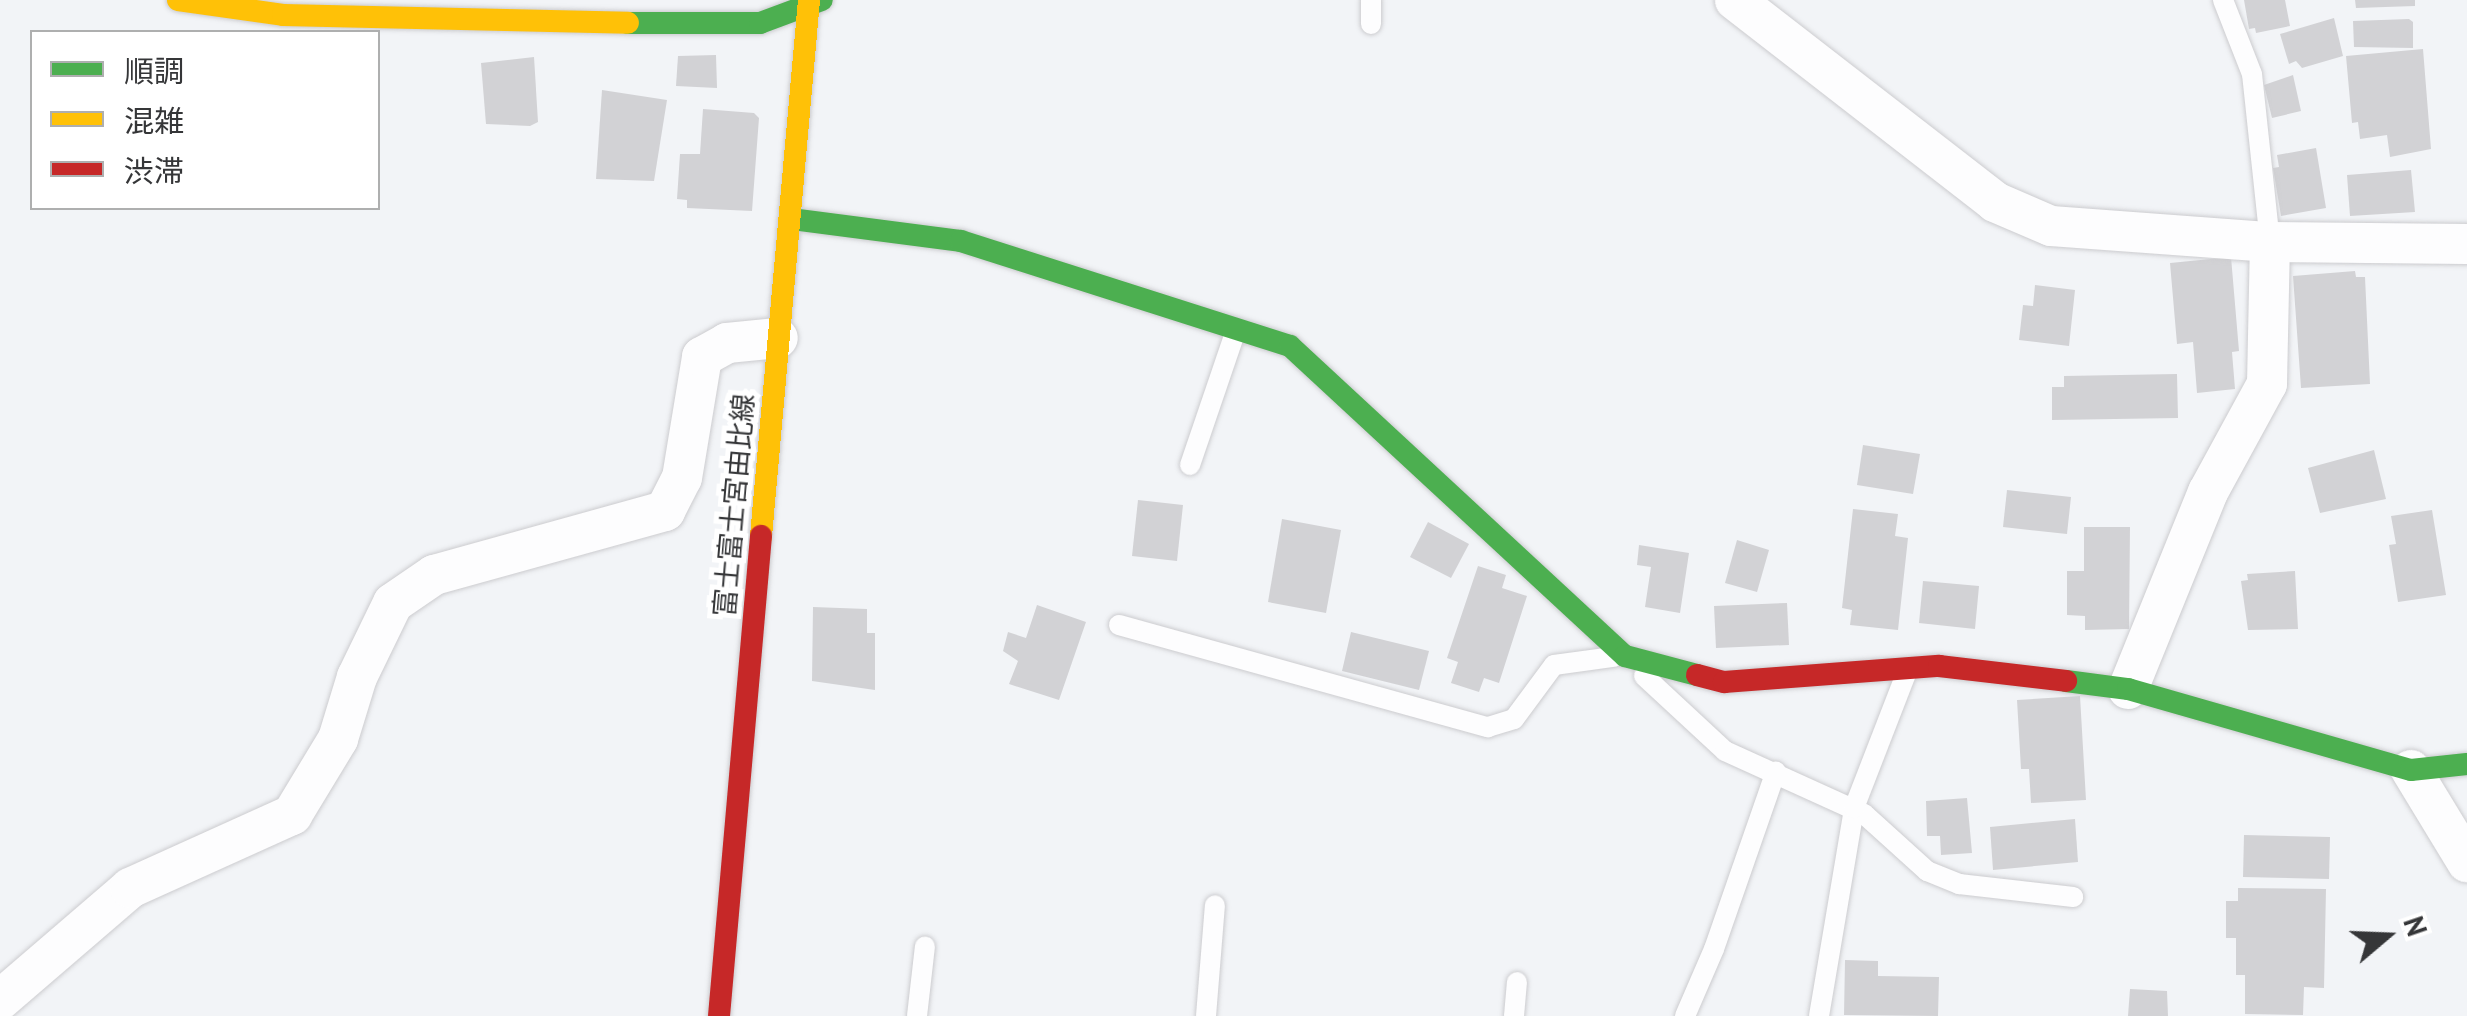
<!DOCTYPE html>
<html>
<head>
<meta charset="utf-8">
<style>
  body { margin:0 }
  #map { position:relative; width:2467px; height:1016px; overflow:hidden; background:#f2f4f7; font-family:"PT Sans","Noto Sans JP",sans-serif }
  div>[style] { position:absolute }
  .building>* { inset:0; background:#d2d2d5 }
  .roads { filter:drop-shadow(0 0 2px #cccccf) drop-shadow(0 0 2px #cccccf) }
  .lane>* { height:20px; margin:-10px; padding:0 10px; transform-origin:10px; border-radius:10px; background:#fdfdfe }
  .street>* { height:40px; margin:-20px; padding:0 20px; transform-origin:20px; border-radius:20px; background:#fdfdfe }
  .fast>* { height:22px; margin:-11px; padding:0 11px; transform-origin:11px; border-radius:11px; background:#4caf50 }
  .slow>* { height:22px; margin:-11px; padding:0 11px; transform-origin:11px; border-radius:11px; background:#ffc107 }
  .jam>* { height:22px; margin:-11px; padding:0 11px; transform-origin:11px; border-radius:11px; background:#c62828 }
  span { translate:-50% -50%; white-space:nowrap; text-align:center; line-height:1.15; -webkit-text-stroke:10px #fff; paint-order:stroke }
  .street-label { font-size:28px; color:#353638 }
  .legend { position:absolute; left:30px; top:30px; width:350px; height:180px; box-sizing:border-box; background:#fff; border:2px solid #aeafaf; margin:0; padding:12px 18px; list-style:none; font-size:30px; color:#353638 }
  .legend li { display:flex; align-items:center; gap:20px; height:50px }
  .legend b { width:50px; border:2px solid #aeafaf }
  .north { position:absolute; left:2337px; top:886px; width:100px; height:100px; -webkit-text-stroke:8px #fff; paint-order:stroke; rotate:71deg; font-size:28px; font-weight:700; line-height:40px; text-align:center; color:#353638 }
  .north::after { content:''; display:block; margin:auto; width:35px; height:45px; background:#353638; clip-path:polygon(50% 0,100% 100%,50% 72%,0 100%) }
</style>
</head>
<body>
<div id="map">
  <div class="building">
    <i style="clip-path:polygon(2244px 0,2285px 0,2290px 26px,2256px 33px,2255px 28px,2249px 29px)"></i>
    <i style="clip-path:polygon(2355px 0,2415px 0,2415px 6px,2356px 8px)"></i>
    <i style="clip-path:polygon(2334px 18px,2343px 56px,2302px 68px,2296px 61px,2289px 64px,2280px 34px)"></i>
    <i style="clip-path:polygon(2409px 19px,2413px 22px,2413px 48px,2354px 47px,2353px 21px)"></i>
    <i style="clip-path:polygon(2423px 49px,2431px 149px,2390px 157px,2387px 135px,2360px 139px,2358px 122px,2352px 123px,2346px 56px)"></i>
    <i style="clip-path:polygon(716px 55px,717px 88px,676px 86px,678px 56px)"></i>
    <i style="clip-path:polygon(534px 57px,538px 122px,530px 126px,486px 124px,481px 63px)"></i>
    <i style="clip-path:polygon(2293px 75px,2301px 111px,2272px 118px,2264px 85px)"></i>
    <i style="clip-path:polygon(602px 90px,667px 100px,654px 181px,596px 179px)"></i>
    <i style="clip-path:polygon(703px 109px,754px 113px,759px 118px,752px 211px,687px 208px,687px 200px,677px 199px,680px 154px,700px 154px)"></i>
    <i style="clip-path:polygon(2316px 148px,2326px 208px,2281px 216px,2273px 168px,2279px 167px,2277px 155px)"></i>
    <i style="clip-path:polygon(2411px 170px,2415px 212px,2350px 216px,2347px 175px)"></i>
    <i style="clip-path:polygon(2231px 257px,2239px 351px,2232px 352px,2235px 389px,2197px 393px,2193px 342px,2177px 344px,2170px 263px)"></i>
    <i style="clip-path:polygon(2355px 271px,2356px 277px,2365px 277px,2370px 384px,2301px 388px,2293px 276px)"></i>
    <i style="clip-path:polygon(2035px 285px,2075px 290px,2069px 346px,2019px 340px,2023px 305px,2033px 306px)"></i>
    <i style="clip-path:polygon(2177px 374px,2178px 418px,2052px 420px,2052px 387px,2064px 387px,2064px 376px)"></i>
    <i style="clip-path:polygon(1863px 445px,1920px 454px,1913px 494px,1857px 485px)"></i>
    <i style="clip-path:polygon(2374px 450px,2386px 499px,2320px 513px,2308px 468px)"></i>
    <i style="clip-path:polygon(2007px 490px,2071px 497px,2067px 534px,2003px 527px)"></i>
    <i style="clip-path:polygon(1138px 500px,1183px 505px,1177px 561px,1132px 556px)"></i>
    <i style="clip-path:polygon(1853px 509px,1898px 514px,1895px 536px,1908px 538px,1898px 630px,1850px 625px,1852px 610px,1842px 608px)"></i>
    <i style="clip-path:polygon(2432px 510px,2446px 595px,2398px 602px,2389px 545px,2396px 544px,2391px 516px)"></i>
    <i style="clip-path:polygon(1282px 519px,1341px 530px,1326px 613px,1268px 602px)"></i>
    <i style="clip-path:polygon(1428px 522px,1469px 544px,1451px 578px,1410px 557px)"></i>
    <i style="clip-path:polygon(2084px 527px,2130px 527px,2129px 629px,2085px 630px,2085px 616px,2067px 615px,2067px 571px,2084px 571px)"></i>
    <i style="clip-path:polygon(1737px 540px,1769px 550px,1757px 592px,1725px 583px)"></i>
    <i style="clip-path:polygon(1639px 545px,1689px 553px,1680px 613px,1645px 607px,1651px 567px,1637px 565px)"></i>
    <i style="clip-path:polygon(1478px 566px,1506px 575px,1502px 588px,1527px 596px,1499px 683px,1484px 678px,1479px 692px,1451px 683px,1458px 662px,1447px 658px)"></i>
    <i style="clip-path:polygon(2295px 571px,2298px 629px,2248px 630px,2241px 581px,2248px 580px,2247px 574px)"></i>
    <i style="clip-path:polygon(1923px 581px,1979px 586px,1975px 629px,1919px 623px)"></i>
    <i style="clip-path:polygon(1787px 603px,1789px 645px,1716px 648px,1714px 606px)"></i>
    <i style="clip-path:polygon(1037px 605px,1086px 622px,1059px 700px,1009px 684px,1018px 661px,1003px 651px,1008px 632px,1026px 638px)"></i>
    <i style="clip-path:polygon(813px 607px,867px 609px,867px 633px,875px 633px,875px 690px,812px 681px)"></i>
    <i style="clip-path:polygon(1351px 632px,1429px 651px,1419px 690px,1342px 671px)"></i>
    <i style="clip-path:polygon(2080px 696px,2086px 800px,2031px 803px,2029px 769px,2021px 769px,2017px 700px)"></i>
    <i style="clip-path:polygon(1967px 798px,1972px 853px,1941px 855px,1940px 836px,1927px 836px,1926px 801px)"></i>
    <i style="clip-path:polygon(2075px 819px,2078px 862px,1993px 870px,1990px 827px)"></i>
    <i style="clip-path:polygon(2244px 835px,2330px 837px,2329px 879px,2243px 877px)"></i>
    <i style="clip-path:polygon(2238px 888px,2326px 889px,2324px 988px,2304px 987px,2303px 1015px,2245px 1014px,2245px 975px,2236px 975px,2236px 938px,2226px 938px,2226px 901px,2238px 901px)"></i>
    <i style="clip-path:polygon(1845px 960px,1878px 961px,1878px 976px,1939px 977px,1938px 1016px,1844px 1015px)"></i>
    <i style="clip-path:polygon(2130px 989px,2167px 991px,2168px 1016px,2128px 1016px)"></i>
  </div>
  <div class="roads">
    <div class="lane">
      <i style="left:2223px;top:0;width:79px;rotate:68.6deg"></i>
      <i style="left:2252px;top:74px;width:169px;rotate:83.9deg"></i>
      <i style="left:1371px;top:24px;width:24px;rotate:-90deg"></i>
      <i style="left:1190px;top:465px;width:143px;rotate:-71.2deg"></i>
      <i style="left:1119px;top:625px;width:383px;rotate:15.5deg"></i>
      <i style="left:1488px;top:727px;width:27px;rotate:-17deg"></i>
      <i style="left:1514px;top:719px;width:67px;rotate:-53.5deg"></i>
      <i style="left:1554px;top:665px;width:60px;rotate:-7.7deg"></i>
      <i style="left:1644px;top:676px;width:110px;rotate:42.8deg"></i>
      <i style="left:1725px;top:751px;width:153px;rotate:24.4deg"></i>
      <i style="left:1864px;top:814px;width:85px;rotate:42.1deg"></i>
      <i style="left:1927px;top:871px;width:35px;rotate:22deg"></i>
      <i style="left:1959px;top:884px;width:115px;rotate:6.5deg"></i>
      <i style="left:917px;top:1016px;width:70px;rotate:-83.5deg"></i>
      <i style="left:1206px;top:1016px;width:111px;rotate:-85.4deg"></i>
      <i style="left:1514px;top:1016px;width:34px;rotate:-85deg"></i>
      <i style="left:1685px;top:1016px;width:73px;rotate:-66.6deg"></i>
      <i style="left:1714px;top:949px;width:188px;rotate:-70.8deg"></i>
      <i style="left:1819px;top:1016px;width:211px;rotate:-80.4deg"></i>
      <i style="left:1854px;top:808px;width:144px;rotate:-68.8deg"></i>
    </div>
    <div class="street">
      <i style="left:1735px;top:0;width:329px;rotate:37.8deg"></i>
      <i style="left:1995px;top:202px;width:61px;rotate:23.2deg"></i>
      <i style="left:2051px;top:226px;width:220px;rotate:4.2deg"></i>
      <i style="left:2270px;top:242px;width:197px;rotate:0.6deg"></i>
      <i style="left:2128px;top:689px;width:213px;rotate:-67.9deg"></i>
      <i style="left:2208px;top:492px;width:123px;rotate:-61.4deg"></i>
      <i style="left:2267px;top:384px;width:142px;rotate:-88.8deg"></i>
      <i style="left:2411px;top:770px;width:108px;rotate:58.7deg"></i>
      <i style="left:0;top:1000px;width:172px;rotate:-40.7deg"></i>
      <i style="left:130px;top:888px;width:178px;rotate:-24.3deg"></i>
      <i style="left:292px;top:815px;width:89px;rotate:-58.8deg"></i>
      <i style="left:338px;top:739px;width:65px;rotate:-73deg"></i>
      <i style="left:357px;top:677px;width:82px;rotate:-64.1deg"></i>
      <i style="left:393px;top:603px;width:50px;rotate:-34.3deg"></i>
      <i style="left:434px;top:575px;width:240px;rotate:-15.5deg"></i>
      <i style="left:665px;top:511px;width:37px;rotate:-63deg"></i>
      <i style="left:682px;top:478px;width:123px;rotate:-80.6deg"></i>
      <i style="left:702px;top:357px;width:29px;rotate:-29deg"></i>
      <i style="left:727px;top:343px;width:51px;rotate:-5.6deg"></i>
    </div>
    <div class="fast">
      <i style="left:628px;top:23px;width:132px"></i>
      <i style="left:760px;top:23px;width:66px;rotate:-20.4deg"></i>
      <i style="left:792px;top:219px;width:170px;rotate:7.4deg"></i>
      <i style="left:961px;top:241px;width:345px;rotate:17.7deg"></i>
      <i style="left:1290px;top:346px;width:456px;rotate:42.8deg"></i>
      <i style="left:1625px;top:656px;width:74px;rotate:14.8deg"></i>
      <i style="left:2066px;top:681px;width:63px;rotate:7.4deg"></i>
      <i style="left:2128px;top:689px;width:294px;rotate:16deg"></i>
      <i style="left:2411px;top:770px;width:56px;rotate:-6.1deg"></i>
    </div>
    <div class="slow">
      <i style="left:178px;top:0;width:106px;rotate:8.1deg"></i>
      <i style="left:283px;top:15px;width:345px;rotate:1.3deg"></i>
      <i style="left:761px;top:536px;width:538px;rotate:-84.88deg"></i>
    </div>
    <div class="jam">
      <i style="left:1697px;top:675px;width:28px;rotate:15deg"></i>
      <i style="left:1724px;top:682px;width:216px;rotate:-4.3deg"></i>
      <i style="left:1939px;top:666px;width:128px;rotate:6.7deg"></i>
      <i style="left:719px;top:1016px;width:482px;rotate:-85deg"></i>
    </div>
  </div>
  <div class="street-label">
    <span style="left:734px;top:505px;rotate:-85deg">富士富士宮由比線</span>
  </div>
  <ul class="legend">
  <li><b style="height:12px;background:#4caf50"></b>順調</li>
  <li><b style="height:12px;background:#ffc107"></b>混雑</li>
  <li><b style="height:12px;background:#c62828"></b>渋滞</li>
  </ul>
  <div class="north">N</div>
</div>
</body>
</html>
